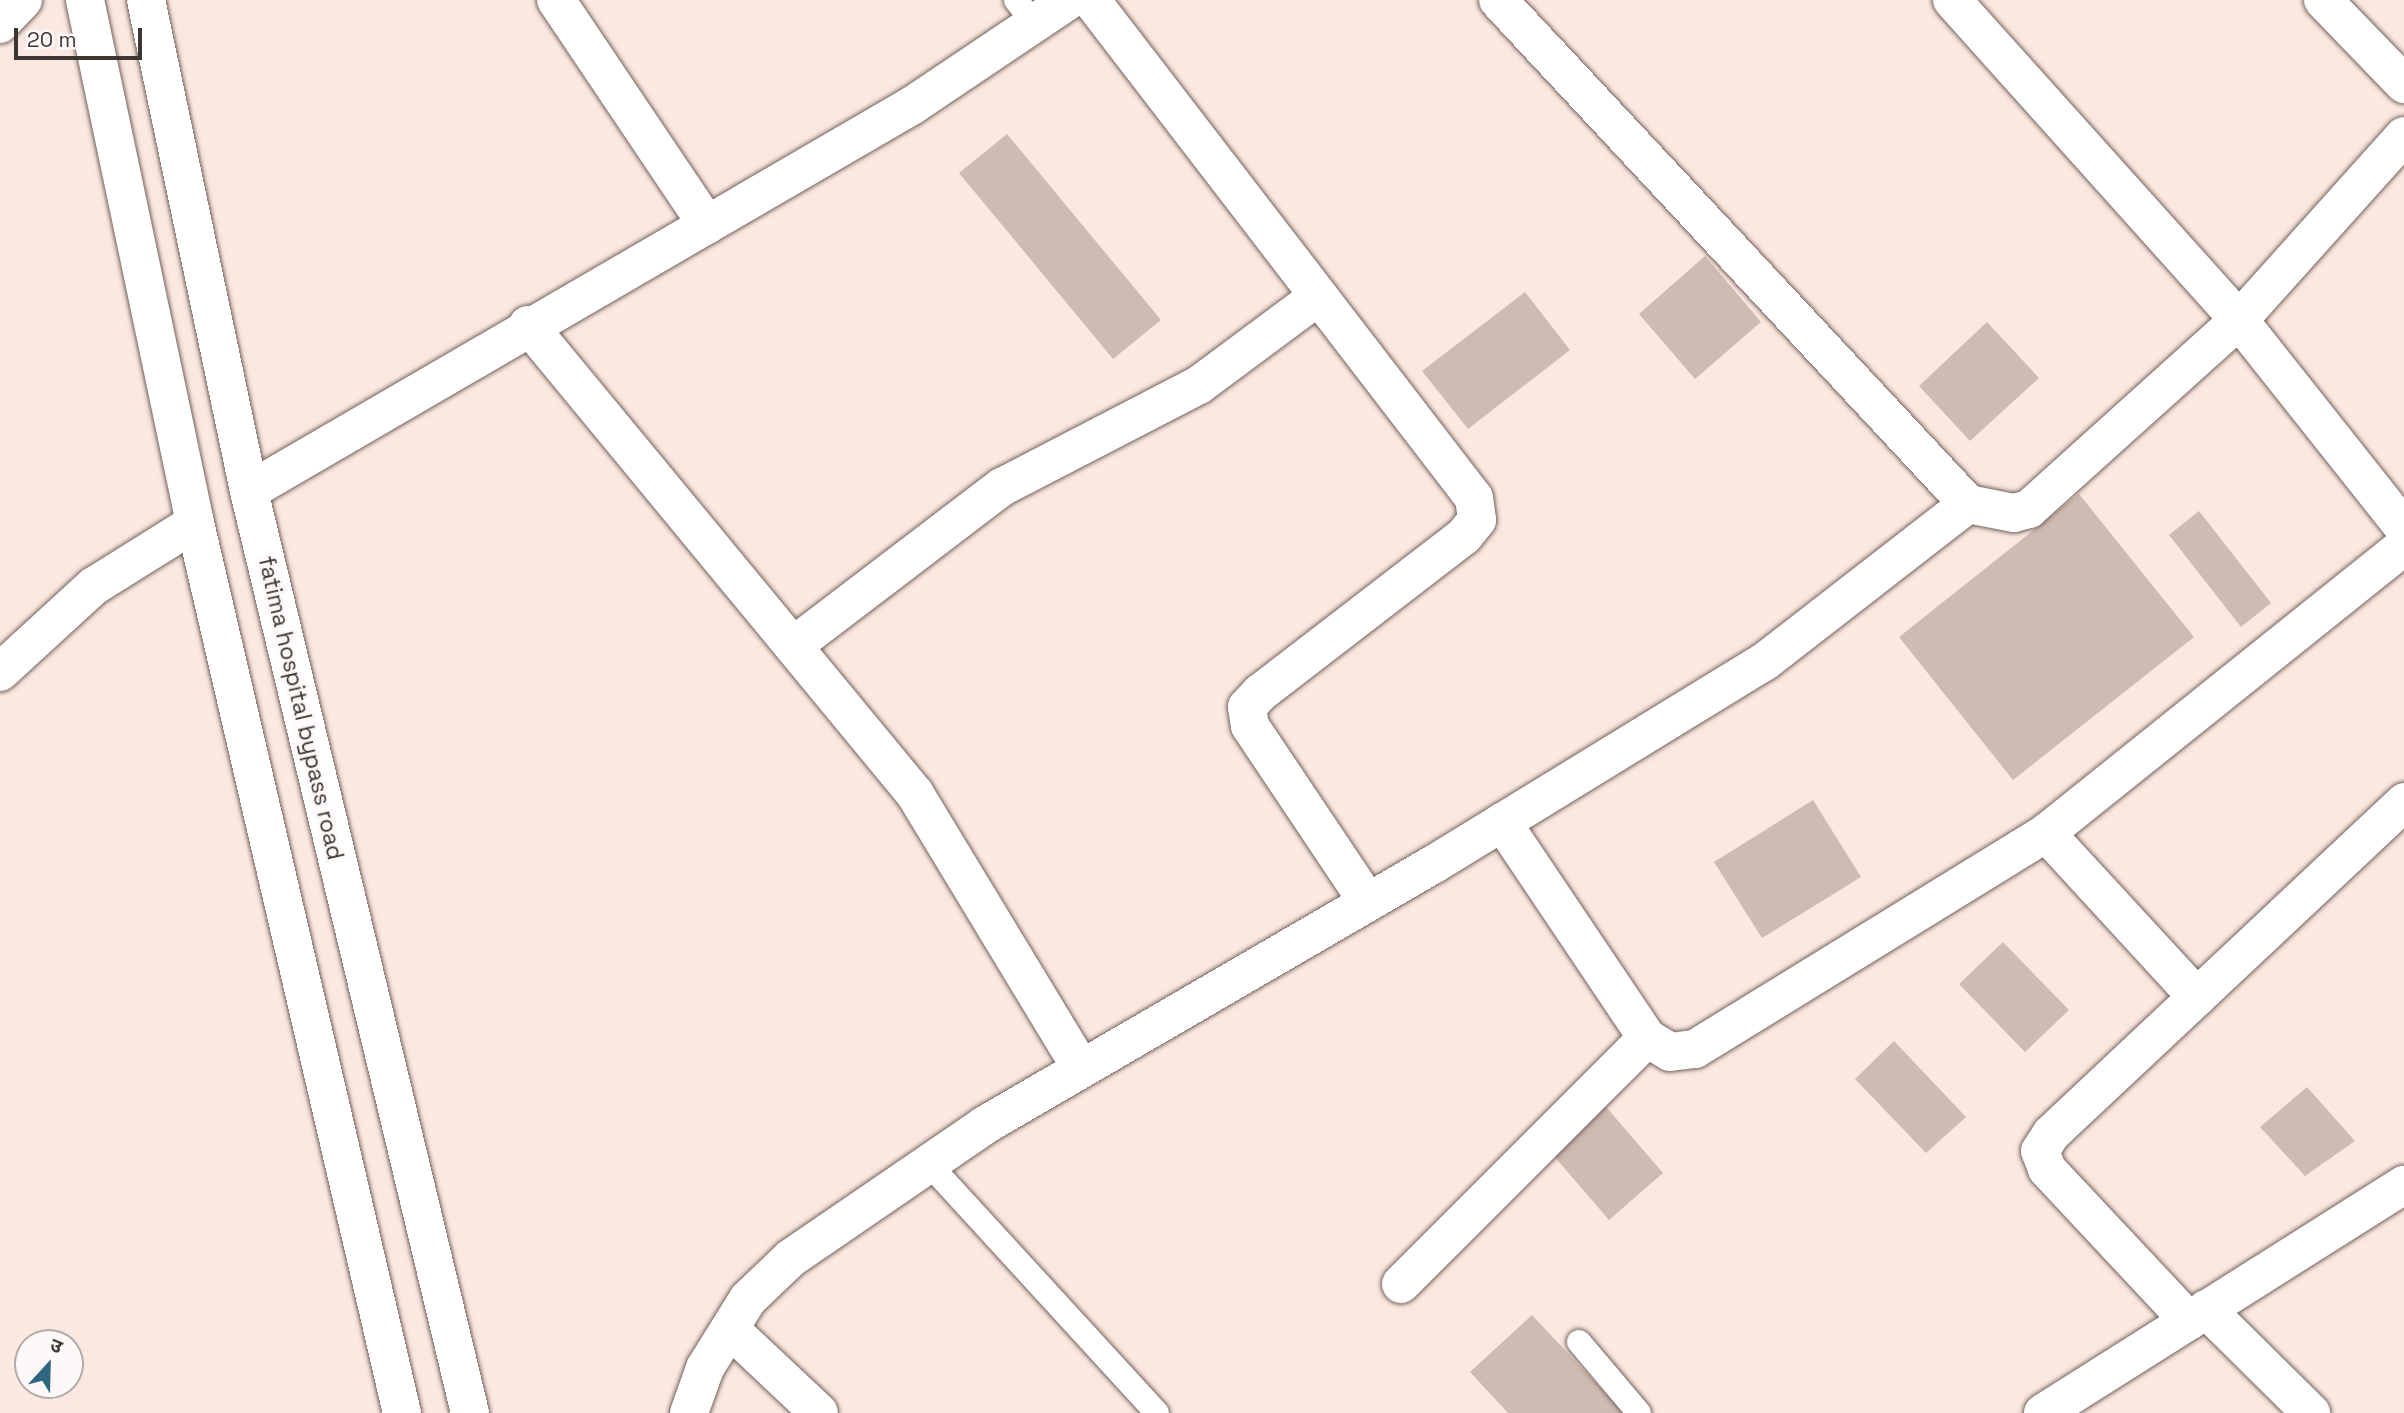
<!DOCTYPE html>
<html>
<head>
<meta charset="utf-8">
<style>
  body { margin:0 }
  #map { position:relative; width:2404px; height:1413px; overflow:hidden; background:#fbe8e1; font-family:"Space Grotesk","Noto Sans Devanagari",sans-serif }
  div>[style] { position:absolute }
  .building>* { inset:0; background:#cebcb4 }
  .roads { filter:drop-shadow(0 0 2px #72625b) drop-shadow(0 0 2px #72625b) }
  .lane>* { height:24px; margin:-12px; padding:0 12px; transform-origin:12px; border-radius:12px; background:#fff }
  .street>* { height:38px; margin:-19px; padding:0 19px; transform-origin:19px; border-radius:19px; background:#fff }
  .highway>* { height:38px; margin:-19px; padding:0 19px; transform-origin:19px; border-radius:19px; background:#fff }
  span { translate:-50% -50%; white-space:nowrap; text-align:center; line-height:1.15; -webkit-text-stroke:7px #fdf9f8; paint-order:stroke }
  .street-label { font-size:23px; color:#3e3633 }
  .north { position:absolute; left:14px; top:1329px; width:70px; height:70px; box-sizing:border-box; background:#fdf9f8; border:2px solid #b1aba9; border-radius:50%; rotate:22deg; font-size:19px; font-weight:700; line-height:28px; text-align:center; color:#3e3633 }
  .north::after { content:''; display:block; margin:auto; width:24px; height:32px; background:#2e6680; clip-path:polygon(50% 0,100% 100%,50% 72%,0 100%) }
  .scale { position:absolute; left:14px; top:28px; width:128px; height:32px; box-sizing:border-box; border:4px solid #3e3633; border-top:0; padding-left:9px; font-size:21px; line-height:24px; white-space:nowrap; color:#3e3633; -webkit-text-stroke:5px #fdf9f8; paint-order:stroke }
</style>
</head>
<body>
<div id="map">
  <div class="building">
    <i style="clip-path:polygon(1007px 134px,1161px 320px,1113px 359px,959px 173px)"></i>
    <i style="clip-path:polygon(1705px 256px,1761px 322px,1695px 379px,1639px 314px)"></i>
    <i style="clip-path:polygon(1525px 292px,1570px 350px,1468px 429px,1422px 371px)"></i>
    <i style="clip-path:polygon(1987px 322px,2039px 378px,1970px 441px,1919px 386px)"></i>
    <i style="clip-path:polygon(2079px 494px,2194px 637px,2013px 780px,1899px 637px)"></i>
    <i style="clip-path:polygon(2199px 511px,2271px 603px,2241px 627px,2169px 535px)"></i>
    <i style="clip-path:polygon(1813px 800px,1861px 877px,1762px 938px,1714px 862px)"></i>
    <i style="clip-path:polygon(2003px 942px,2069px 1010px,2025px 1052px,1959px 984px)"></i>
    <i style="clip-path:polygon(1894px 1041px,1966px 1117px,1926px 1153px,1855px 1079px)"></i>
    <i style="clip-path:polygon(2307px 1087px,2355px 1141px,2305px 1176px,2260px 1127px)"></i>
    <i style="clip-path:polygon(1601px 1101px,1663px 1173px,1609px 1220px,1547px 1148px)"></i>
    <i style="clip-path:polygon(1532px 1315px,1624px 1413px,1508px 1413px,1470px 1372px)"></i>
  </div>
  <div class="roads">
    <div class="lane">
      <i style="left:1016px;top:0;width:29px;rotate:52deg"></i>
      <i style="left:928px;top:1163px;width:339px;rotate:47.5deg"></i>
      <i style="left:1579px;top:1342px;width:93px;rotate:49.8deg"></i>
    </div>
    <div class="street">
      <i style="left:556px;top:0;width:271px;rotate:56.1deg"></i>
      <i style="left:1091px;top:0;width:628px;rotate:52.44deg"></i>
      <i style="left:1474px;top:498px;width:22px;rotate:82deg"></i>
      <i style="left:1477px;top:520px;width:21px;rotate:129deg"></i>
      <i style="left:1464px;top:536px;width:257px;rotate:142.4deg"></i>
      <i style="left:1260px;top:693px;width:19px;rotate:133deg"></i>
      <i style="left:1247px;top:707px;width:19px;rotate:81deg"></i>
      <i style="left:1250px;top:726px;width:212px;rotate:56.2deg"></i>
      <i style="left:1952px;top:0;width:430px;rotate:48.1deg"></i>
      <i style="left:2239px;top:320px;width:265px;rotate:51.6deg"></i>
      <i style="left:2323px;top:0;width:117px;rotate:46deg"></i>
      <i style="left:0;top:24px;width:33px;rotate:-46deg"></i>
      <i style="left:528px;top:325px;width:608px;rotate:50.47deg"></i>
      <i style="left:915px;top:794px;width:320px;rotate:58.8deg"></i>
      <i style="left:249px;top:491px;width:768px;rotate:-30.17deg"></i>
      <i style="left:913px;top:105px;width:188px;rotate:-33.9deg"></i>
      <i style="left:1968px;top:504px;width:47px;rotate:11.1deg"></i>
      <i style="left:2014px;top:513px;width:16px;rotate:-15deg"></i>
      <i style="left:2029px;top:509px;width:283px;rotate:-42deg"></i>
      <i style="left:2239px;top:320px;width:247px;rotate:-48.1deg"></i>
      <i style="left:793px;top:646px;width:263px;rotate:-37.3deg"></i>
      <i style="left:1002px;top:487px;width:222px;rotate:-27.4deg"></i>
      <i style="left:1199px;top:385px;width:149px;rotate:-36.6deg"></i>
      <i style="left:0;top:672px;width:127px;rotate:-42.5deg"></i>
      <i style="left:94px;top:586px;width:119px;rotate:-32deg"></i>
      <i style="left:1502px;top:822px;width:260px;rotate:56.1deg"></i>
      <i style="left:1647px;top:1038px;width:27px;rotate:31deg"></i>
      <i style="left:1670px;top:1052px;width:25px;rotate:-7deg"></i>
      <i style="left:1695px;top:1049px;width:412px;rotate:-31.6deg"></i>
      <i style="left:2046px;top:833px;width:459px;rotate:-38.7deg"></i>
      <i style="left:2046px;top:833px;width:223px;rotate:47.4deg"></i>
      <i style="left:1401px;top:1284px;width:348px;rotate:-45deg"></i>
      <i style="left:2206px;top:1309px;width:148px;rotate:44.7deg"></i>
      <i style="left:2189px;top:1321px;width:208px;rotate:-133.1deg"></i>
      <i style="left:2047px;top:1169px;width:19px;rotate:-111deg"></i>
      <i style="left:2040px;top:1151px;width:20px;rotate:-57deg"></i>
      <i style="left:2051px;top:1134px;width:485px;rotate:-43.2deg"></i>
      <i style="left:730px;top:1329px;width:122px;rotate:43.3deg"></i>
      <i style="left:689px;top:1413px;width:48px;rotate:-70.4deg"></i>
      <i style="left:705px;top:1368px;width:81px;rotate:-58.1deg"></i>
      <i style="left:748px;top:1299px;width:59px;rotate:-43.6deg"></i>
      <i style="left:791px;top:1258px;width:235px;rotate:-34.4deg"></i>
      <i style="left:985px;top:1125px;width:519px;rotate:-30.17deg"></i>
      <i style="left:1434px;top:864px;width:387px;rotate:-31.5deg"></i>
      <i style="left:1764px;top:662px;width:258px;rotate:-37.8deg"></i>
      <i style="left:1968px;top:504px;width:689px;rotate:-133deg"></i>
      <i style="left:2043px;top:1413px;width:427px;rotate:-32.3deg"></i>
    </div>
    <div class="highway">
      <i style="left:85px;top:0;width:534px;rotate:78.12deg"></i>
      <i style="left:195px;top:523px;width:914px;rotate:76.91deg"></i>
      <i style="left:146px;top:0;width:502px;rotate:78.15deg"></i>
      <i style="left:249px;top:491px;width:948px;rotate:76.52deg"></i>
    </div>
  </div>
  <div class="street-label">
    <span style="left:301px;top:708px;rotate:77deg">fatima hospital bypass road</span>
  </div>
  <div class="north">उ</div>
  <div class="scale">20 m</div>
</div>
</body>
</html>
